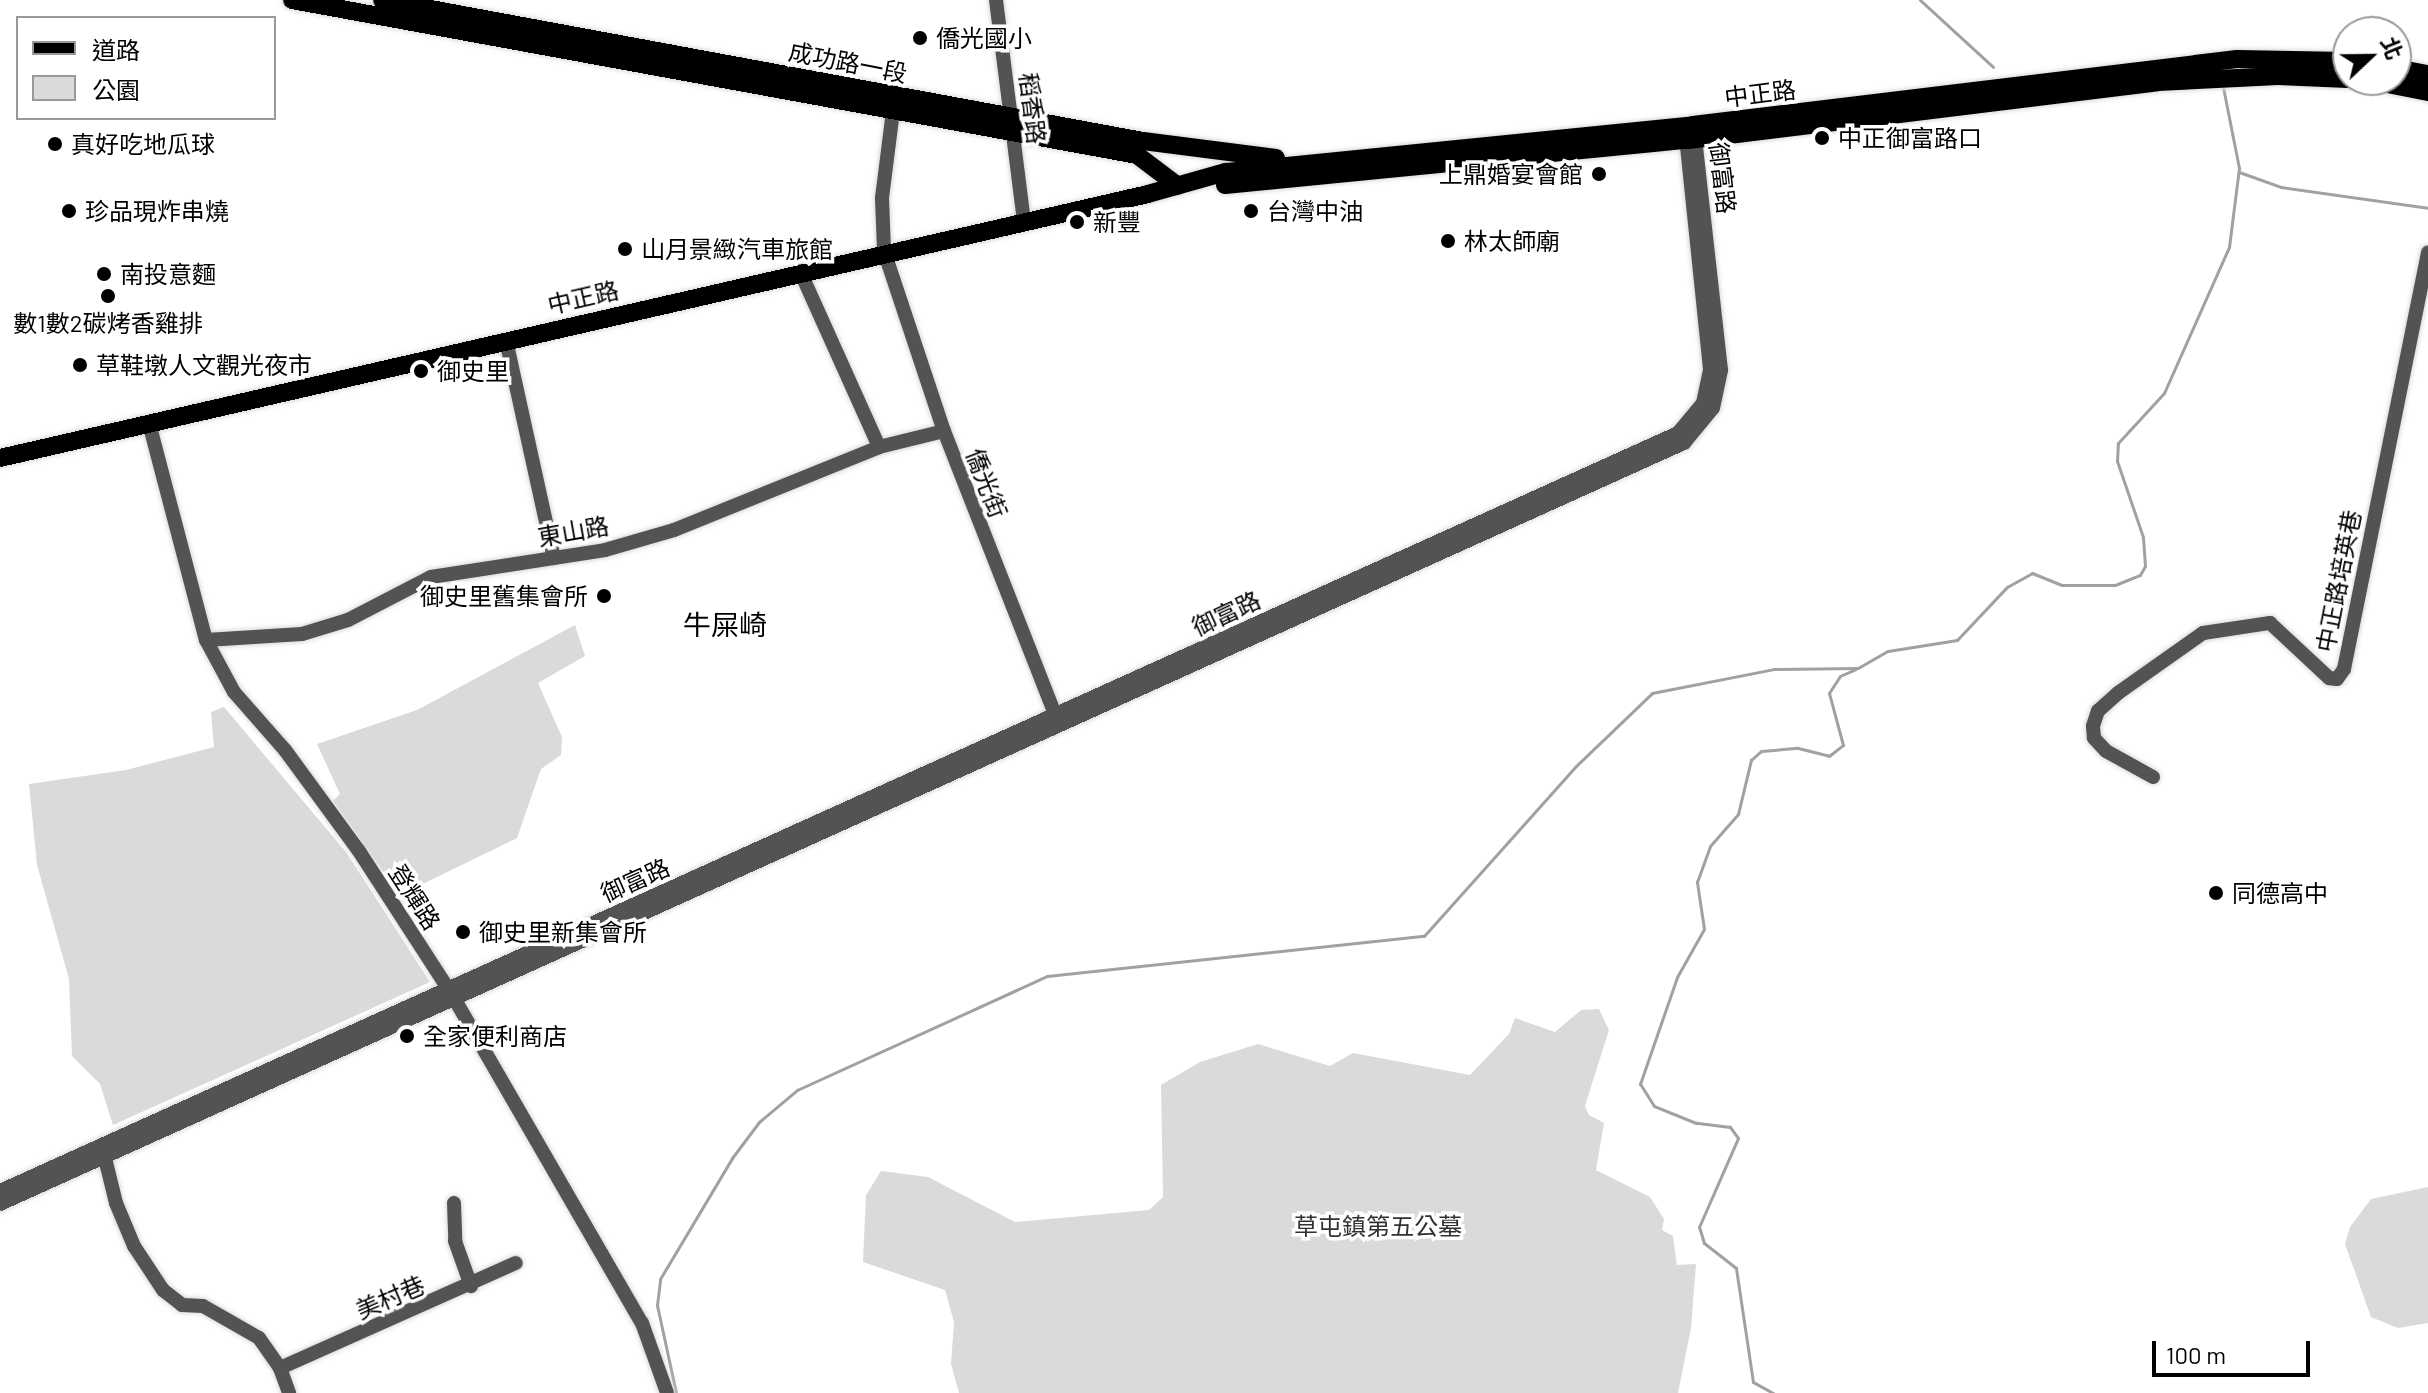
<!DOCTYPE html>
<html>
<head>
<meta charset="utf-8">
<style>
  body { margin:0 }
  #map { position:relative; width:2428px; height:1393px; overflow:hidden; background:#fff; font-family:Barlow,"Noto Sans TC",sans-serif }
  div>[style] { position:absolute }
  .green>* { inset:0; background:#dadada }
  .stream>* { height:3px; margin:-1.5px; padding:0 1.5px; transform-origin:1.5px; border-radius:1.5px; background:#a1a1a1 }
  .roads { filter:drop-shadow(0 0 2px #dbdbdb) drop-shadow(0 0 2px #dbdbdb) }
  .minor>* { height:14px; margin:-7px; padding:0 7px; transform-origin:7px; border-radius:7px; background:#535353 }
  .major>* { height:18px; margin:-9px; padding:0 9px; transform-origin:9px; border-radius:9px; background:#000 }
  .dots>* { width:22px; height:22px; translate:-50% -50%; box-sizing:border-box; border:4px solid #fff; border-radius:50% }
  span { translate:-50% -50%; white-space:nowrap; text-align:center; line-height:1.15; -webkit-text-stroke:7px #fff; paint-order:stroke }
  .poi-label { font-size:24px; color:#000 }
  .left { translate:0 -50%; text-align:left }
  .right { translate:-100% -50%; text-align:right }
  .street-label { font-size:24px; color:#000 }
  .park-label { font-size:24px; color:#313131 }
  .quarter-label { font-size:28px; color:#000 }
  .legend { position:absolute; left:16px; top:16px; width:260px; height:104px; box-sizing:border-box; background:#fff; border:2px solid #999; margin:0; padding:10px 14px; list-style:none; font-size:24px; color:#000 }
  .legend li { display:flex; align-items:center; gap:16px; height:40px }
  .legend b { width:40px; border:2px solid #999 }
  .north { position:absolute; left:2332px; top:16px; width:80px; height:80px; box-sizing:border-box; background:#fff; border:2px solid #999; border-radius:50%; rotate:68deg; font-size:22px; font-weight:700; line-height:32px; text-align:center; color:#000 }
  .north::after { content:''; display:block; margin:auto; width:28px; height:36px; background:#000; clip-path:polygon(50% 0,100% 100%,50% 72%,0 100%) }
  .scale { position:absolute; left:2152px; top:1341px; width:158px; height:36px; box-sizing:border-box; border:4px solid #000; border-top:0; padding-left:10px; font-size:24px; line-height:28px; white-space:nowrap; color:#000; -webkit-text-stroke:6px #fff; paint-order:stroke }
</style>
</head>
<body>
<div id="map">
  <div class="green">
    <i style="clip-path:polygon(575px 625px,585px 656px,538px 683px,562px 737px,561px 755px,541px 769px,517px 838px,400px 895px,333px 801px,340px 794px,317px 744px,417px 710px)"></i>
    <i style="clip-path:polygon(224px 707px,346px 852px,430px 982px,113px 1125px,100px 1084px,72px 1056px,69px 979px,37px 865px,29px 784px,126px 770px,214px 747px,211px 712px)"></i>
    <i style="clip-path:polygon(1599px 1009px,1609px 1030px,1585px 1106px,1589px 1115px,1604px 1123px,1596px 1170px,1650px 1197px,1664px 1219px,1662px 1230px,1673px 1236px,1677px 1265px,1696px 1264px,1691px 1328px,1678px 1393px,959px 1393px,951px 1364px,954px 1322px,945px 1290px,863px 1262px,866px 1195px,881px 1171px,928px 1177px,1015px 1222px,1149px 1210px,1163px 1197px,1161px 1085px,1200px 1062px,1258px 1044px,1330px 1066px,1353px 1053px,1470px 1075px,1509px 1034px,1515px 1018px,1555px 1032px,1581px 1010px)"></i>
    <i style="clip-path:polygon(2428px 1187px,2428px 1323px,2398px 1328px,2371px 1317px,2345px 1244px,2350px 1227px,2371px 1199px)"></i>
  </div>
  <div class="stream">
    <i style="left:1920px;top:0;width:99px;rotate:42.5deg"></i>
    <i style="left:2239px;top:172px;width:45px;rotate:19.7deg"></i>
    <i style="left:2281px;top:187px;width:148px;rotate:8.1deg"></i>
    <i style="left:676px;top:1393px;width:90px;rotate:-102.2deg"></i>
    <i style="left:657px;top:1305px;width:26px;rotate:-83deg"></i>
    <i style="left:660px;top:1279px;width:141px;rotate:-59.2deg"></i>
    <i style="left:732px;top:1158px;width:45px;rotate:-53.1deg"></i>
    <i style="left:759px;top:1122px;width:50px;rotate:-40.1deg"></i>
    <i style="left:797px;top:1090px;width:275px;rotate:-24.5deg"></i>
    <i style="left:1047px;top:976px;width:379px;rotate:-6.1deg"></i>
    <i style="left:1424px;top:936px;width:228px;rotate:-48.2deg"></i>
    <i style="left:1576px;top:766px;width:105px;rotate:-43.8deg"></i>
    <i style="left:1652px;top:693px;width:124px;rotate:-11.1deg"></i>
    <i style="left:1774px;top:669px;width:84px;rotate:-0.7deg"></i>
    <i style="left:1858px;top:668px;width:34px;rotate:-30deg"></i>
    <i style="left:1888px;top:651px;width:70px;rotate:-9.1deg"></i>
    <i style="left:1957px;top:640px;width:73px;rotate:-46.7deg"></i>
    <i style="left:2007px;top:587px;width:29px;rotate:-29deg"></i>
    <i style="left:2032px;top:573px;width:32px;rotate:22deg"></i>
    <i style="left:2062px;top:585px;width:53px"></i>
    <i style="left:2115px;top:585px;width:27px;rotate:-22deg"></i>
    <i style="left:2140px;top:575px;width:10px;rotate:-61deg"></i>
    <i style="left:2145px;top:566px;width:29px;rotate:-94deg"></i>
    <i style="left:2143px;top:537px;width:80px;rotate:-108.9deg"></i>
    <i style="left:2117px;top:461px;width:18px;rotate:-87deg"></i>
    <i style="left:2118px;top:443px;width:68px;rotate:-47.4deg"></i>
    <i style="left:2164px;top:393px;width:160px;rotate:-66deg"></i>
    <i style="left:2229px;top:247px;width:80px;rotate:-82.8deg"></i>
    <i style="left:2239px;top:168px;width:83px;rotate:-101.2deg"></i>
    <i style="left:1773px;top:1393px;width:23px;rotate:-151deg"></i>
    <i style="left:1753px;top:1382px;width:115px;rotate:-98.5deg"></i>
    <i style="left:1736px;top:1268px;width:41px;rotate:-142deg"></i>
    <i style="left:1704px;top:1243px;width:17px;rotate:-107deg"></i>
    <i style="left:1699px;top:1227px;width:97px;rotate:-66.3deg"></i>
    <i style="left:1738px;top:1138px;width:14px;rotate:-126deg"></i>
    <i style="left:1730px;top:1127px;width:34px;rotate:-173deg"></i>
    <i style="left:1696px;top:1123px;width:45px;rotate:-158deg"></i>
    <i style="left:1654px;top:1106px;width:26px;rotate:-122deg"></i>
    <i style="left:1640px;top:1084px;width:113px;rotate:-70.9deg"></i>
    <i style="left:1677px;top:977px;width:55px;rotate:-60.6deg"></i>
    <i style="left:1704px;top:929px;width:48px;rotate:-98.5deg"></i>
    <i style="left:1697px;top:882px;width:38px;rotate:-70deg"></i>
    <i style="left:1710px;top:846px;width:43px;rotate:-48.8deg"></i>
    <i style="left:1738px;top:814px;width:56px;rotate:-76.5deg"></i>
    <i style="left:1751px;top:760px;width:13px;rotate:-42deg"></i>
    <i style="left:1761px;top:751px;width:37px;rotate:-5deg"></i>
    <i style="left:1798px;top:748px;width:32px;rotate:14deg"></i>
    <i style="left:1829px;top:756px;width:18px;rotate:-38deg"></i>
    <i style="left:1843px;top:745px;width:54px;rotate:-105.1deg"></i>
    <i style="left:1829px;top:693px;width:20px;rotate:-57deg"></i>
    <i style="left:1840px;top:676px;width:17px;rotate:-24deg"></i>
  </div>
  <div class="roads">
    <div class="minor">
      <i style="left:996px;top:0;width:223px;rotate:82.8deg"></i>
      <i style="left:894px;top:103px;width:96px;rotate:97.2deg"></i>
      <i style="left:882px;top:198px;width:53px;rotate:87.8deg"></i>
      <i style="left:884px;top:251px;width:190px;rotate:71.6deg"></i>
      <i style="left:944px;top:431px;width:313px;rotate:68.6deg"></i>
      <i style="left:800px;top:271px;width:193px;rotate:65.8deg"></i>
      <i style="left:506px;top:340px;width:223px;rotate:77.6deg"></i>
      <i style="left:149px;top:423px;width:224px;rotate:75.3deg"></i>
      <i style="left:206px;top:640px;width:59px;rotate:61.7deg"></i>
      <i style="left:234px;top:692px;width:77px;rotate:48.7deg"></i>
      <i style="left:285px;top:750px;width:125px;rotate:53.8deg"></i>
      <i style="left:359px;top:851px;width:175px;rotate:57.1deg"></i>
      <i style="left:454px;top:998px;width:375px;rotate:60deg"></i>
      <i style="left:642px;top:1323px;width:74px;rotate:70.3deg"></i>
      <i style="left:206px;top:640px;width:96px;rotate:-3.6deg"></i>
      <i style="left:302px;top:634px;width:48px;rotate:-16.9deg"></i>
      <i style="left:348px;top:620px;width:93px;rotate:-27.4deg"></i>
      <i style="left:431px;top:577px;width:176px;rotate:-8.8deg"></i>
      <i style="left:605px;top:550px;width:72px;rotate:-16.2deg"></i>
      <i style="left:674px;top:530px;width:221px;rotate:-22deg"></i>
      <i style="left:879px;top:447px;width:67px;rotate:-13.8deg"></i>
      <i style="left:2153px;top:777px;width:54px;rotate:-151deg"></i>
      <i style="left:2106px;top:751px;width:18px;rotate:-133deg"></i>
      <i style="left:2094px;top:738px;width:12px;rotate:-95deg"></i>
      <i style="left:2093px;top:726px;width:16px;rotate:-72deg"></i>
      <i style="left:2098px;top:711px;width:27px;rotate:-42deg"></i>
      <i style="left:2118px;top:693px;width:104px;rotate:-35.2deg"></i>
      <i style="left:2203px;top:633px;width:68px;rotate:-8.5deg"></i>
      <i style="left:2270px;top:623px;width:81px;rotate:43deg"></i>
      <i style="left:2329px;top:678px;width:8px;rotate:7deg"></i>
      <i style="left:2337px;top:679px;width:12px;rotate:-55deg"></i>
      <i style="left:2344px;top:669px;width:425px;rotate:-78.6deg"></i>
      <i style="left:103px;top:1150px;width:55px;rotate:76.2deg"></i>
      <i style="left:116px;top:1203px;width:47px;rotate:67.3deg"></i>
      <i style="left:134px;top:1246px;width:53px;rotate:56.6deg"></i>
      <i style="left:163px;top:1290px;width:24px;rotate:38deg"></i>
      <i style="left:182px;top:1305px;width:21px;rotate:3deg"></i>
      <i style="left:203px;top:1306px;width:64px;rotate:29.7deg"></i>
      <i style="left:259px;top:1338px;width:37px;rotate:55deg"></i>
      <i style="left:280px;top:1368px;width:27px;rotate:70deg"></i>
      <i style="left:0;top:1191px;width:1841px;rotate:-24.31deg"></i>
      <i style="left:1678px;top:433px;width:39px;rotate:-50deg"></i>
      <i style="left:1703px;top:403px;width:35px;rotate:-78deg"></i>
      <i style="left:1710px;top:369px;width:223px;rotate:-95.9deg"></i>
      <i style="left:1687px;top:147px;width:14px;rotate:-78deg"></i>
      <i style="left:454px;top:1203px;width:38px;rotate:88deg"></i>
      <i style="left:455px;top:1241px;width:48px;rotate:70.4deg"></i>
      <i style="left:0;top:1204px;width:1848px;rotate:-24.32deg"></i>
      <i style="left:1684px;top:443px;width:45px;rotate:-50.4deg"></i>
      <i style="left:1713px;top:408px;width:39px;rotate:-78deg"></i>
      <i style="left:1721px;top:370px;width:243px;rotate:-96.4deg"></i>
      <i style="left:280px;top:1368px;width:258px;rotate:-24deg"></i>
    </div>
    <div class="major">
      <i style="left:292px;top:0;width:859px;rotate:10.39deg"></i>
      <i style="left:1137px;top:155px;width:51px;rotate:37.1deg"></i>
      <i style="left:382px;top:0;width:774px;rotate:10.5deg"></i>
      <i style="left:1143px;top:141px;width:134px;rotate:7.3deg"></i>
      <i style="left:2396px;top:68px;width:33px;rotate:11deg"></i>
      <i style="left:2367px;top:80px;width:62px;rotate:11.1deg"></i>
      <i style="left:1225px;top:185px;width:465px;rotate:-5.6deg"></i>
      <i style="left:1688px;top:140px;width:473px;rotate:-7deg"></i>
      <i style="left:2157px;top:82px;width:121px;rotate:-2.8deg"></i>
      <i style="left:2278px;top:76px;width:70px;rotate:2.5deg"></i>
      <i style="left:0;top:458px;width:1178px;rotate:-12.95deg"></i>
      <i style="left:1148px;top:194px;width:81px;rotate:-15.8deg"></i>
      <i style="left:1226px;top:172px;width:469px;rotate:-5.7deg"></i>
      <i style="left:1693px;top:125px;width:548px;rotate:-6.92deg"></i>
      <i style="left:2237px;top:59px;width:111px;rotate:1deg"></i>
    </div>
  </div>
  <div class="dots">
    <i style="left:920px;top:38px;background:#000"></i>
    <i style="left:1822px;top:138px;background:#000"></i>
    <i style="left:55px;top:144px;background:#000"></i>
    <i style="left:1599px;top:174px;background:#000"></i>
    <i style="left:69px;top:211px;background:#000"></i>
    <i style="left:1251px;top:211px;background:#000"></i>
    <i style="left:1077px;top:222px;background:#000"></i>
    <i style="left:1448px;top:241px;background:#000"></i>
    <i style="left:625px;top:249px;background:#000"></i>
    <i style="left:104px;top:274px;background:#000"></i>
    <i style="left:108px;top:296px;background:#000"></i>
    <i style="left:80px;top:365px;background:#000"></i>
    <i style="left:421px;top:371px;background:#000"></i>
    <i style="left:604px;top:596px;background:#000"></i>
    <i style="left:2216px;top:893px;background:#000"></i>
    <i style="left:463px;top:932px;background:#000"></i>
    <i style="left:407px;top:1036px;background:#000"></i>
  </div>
  <div class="poi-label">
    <span class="left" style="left:936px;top:38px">僑光國小</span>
    <span class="left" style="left:1838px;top:138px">中正御富路口</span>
    <span class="left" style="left:71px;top:144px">真好吃地瓜球</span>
    <span class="right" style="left:1583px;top:174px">上鼎婚宴會館</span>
    <span class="left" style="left:85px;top:211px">珍品現炸串燒</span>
    <span class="left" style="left:1267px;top:211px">台灣中油</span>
    <span class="left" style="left:1093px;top:222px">新豐</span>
    <span class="left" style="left:1464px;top:241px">林太師廟</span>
    <span class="left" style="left:641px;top:249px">山月景緻汽車旅館</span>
    <span class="left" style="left:120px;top:274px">南投意麵</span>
    <span style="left:108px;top:323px">數1數2碳烤香雞排</span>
    <span class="left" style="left:96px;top:365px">草鞋墩人文觀光夜市</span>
    <span class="left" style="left:437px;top:371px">御史里</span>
    <span class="right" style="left:588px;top:596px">御史里舊集會所</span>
    <span class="left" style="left:2232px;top:893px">同德高中</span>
    <span class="left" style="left:479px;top:932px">御史里新集會所</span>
    <span class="left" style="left:423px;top:1036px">全家便利商店</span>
  </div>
  <div class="street-label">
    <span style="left:848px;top:62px;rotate:11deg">成功路一段</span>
    <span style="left:1760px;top:93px;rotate:-7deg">中正路</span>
    <span style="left:1033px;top:108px;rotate:83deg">稻香路</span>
    <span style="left:1723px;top:178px;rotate:83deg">御富路</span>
    <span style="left:583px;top:297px;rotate:-13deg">中正路</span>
    <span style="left:987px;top:483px;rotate:69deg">僑光街</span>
    <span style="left:573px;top:531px;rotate:-10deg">東山路</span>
    <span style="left:2338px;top:581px;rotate:-79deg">中正路培英巷</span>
    <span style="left:1226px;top:613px;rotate:-25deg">御富路</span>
    <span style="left:635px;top:880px;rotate:-24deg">御富路</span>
    <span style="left:415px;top:897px;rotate:57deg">登輝路</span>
    <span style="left:390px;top:1297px;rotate:-23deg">美村巷</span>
  </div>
  <div class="park-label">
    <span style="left:1378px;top:1226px">草屯鎮第五公墓</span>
  </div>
  <div class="quarter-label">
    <span style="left:725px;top:624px">牛屎崎</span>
  </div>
  <ul class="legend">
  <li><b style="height:10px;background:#000"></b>道路</li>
  <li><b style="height:22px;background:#dadada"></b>公園</li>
  </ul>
  <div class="north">北</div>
  <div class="scale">100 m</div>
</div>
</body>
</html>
